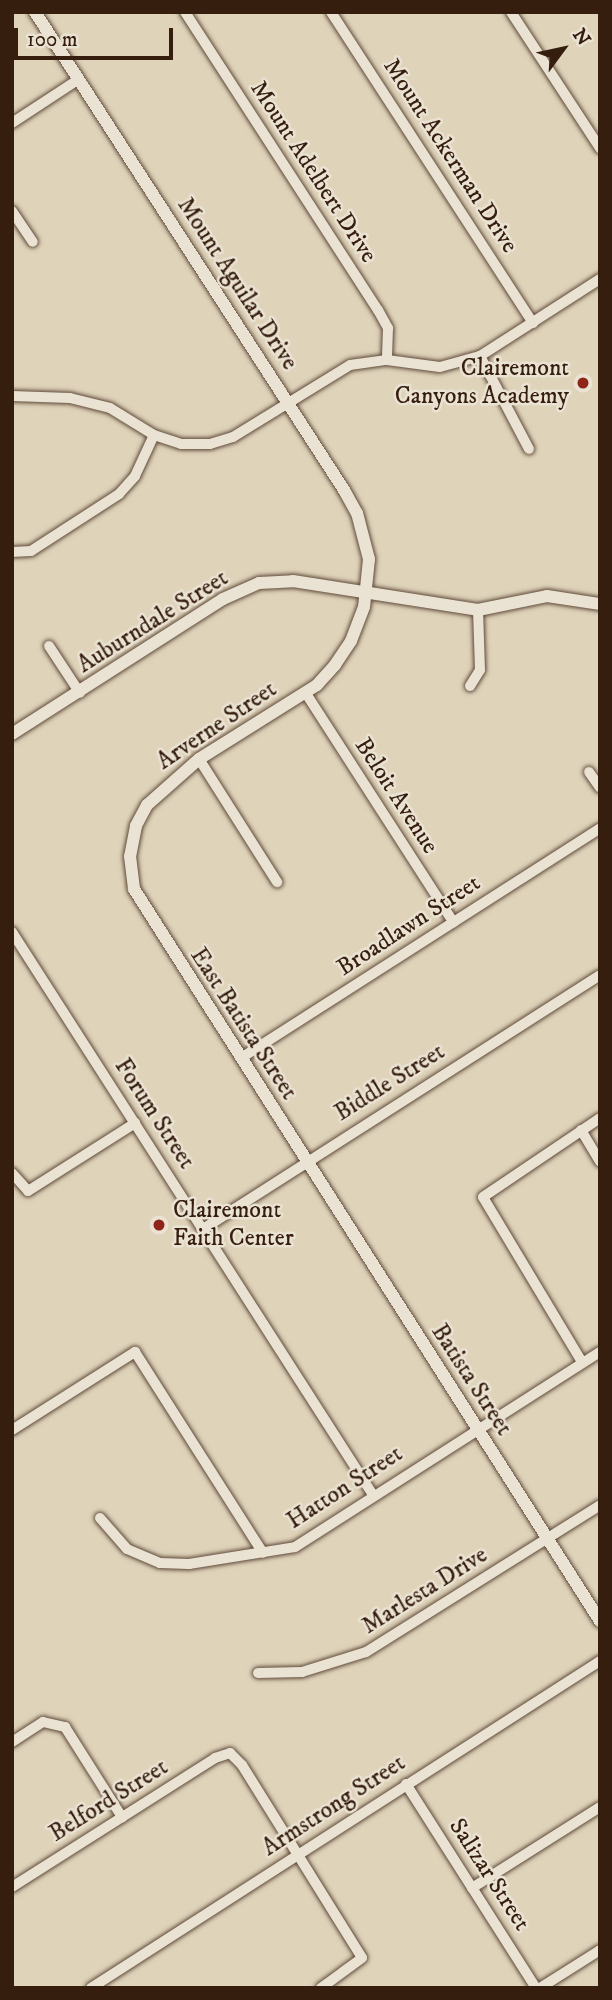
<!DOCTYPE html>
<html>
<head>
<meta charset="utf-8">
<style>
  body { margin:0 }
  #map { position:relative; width:612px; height:2000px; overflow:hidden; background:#dfd3ba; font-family:"IM FELL DW Pica",serif }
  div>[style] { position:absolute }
  .roads { filter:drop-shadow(0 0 2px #604b3a) drop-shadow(0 0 2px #604b3a) }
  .minor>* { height:10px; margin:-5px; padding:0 5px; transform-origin:5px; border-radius:5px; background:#eae2d2 }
  .tertiary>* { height:12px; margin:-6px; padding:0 6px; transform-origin:6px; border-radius:6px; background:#eae2d2 }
  .dots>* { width:19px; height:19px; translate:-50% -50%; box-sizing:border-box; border:4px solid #eae2d2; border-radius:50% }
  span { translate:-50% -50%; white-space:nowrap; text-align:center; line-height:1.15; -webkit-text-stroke:5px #eae2d2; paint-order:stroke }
  .street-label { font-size:24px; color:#361e0f }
  .poi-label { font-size:24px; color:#361e0f }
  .right { translate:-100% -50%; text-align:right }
  .left { translate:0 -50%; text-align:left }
  .frame { position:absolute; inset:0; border:14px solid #361e0f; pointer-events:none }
  .north { position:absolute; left:528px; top:14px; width:70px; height:70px; -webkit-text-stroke:5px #eae2d2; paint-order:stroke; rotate:57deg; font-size:19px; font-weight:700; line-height:28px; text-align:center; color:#361e0f }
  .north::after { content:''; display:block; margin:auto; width:24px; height:32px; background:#361e0f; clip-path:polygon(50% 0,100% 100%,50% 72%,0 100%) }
  .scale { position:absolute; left:14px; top:28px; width:159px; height:32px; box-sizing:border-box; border:4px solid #361e0f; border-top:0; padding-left:9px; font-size:21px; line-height:24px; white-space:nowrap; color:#361e0f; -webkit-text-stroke:5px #eae2d2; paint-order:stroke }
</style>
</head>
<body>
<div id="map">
  <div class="roads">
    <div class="minor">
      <i style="left:185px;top:12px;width:355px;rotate:57.1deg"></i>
      <i style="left:378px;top:310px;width:21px;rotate:61deg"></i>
      <i style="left:388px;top:328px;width:32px;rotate:92deg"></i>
      <i style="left:331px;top:12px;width:371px;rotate:57deg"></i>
      <i style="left:511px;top:12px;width:163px;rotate:56.8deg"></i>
      <i style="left:12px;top:123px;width:80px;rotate:-33.3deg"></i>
      <i style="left:12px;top:211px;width:37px;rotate:56deg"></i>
      <i style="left:480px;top:356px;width:105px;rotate:62.2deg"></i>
      <i style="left:12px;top:396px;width:58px;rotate:2deg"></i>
      <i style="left:70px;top:398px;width:41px;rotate:14deg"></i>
      <i style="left:110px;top:408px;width:52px;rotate:31.5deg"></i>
      <i style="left:154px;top:435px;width:28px;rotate:18deg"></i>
      <i style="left:181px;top:444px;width:29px"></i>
      <i style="left:210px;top:444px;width:24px;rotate:-17deg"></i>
      <i style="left:233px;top:437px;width:137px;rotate:-31.6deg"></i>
      <i style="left:350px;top:365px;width:37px;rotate:-8deg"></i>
      <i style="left:387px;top:360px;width:53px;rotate:7.5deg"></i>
      <i style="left:440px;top:367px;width:41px;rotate:-15.4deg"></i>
      <i style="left:480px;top:356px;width:143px;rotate:-32.7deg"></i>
      <i style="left:12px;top:552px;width:19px;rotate:-3deg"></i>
      <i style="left:31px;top:551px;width:105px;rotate:-32.9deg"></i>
      <i style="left:119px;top:494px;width:24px;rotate:-48deg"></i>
      <i style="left:135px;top:476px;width:45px;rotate:-65.1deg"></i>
      <i style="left:49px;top:646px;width:56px;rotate:56.6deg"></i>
      <i style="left:470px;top:686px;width:19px;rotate:-58deg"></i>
      <i style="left:480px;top:670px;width:60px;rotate:-91.9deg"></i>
      <i style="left:305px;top:692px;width:274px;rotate:57.2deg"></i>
      <i style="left:199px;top:759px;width:146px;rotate:57.6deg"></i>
      <i style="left:589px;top:772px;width:19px;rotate:55deg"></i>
      <i style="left:12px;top:932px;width:669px;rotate:57.33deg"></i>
      <i style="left:241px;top:1058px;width:426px;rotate:-32.6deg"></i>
      <i style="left:581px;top:1130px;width:37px;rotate:59deg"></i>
      <i style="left:12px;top:1173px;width:24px;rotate:48deg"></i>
      <i style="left:28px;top:1191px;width:127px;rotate:-32.4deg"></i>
      <i style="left:203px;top:1229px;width:471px;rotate:-32.6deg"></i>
      <i style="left:582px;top:1362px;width:192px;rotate:-121deg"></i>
      <i style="left:483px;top:1197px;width:141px;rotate:-34deg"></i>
      <i style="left:12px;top:1430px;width:146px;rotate:-32.4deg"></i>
      <i style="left:135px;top:1352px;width:238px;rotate:57.5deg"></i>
      <i style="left:100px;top:1518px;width:41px;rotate:48.9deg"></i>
      <i style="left:127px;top:1549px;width:36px;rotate:23deg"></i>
      <i style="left:160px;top:1563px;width:29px;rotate:2deg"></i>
      <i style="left:189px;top:1564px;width:107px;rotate:-9.1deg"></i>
      <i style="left:295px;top:1547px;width:362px;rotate:-32.6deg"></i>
      <i style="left:258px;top:1673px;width:44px;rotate:-1.3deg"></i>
      <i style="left:302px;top:1672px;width:67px;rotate:-17.4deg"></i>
      <i style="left:366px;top:1652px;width:276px;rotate:-32.1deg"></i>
      <i style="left:12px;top:1742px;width:37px;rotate:-33deg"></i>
      <i style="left:43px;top:1722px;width:23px;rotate:13deg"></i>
      <i style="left:65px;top:1727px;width:107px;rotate:57.7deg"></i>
      <i style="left:406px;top:1784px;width:242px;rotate:57.5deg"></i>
      <i style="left:12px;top:1887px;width:241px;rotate:-32.4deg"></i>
      <i style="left:215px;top:1758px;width:16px;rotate:-18deg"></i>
      <i style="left:230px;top:1753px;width:17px;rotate:45deg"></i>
      <i style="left:242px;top:1765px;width:227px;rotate:58.1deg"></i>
      <i style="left:362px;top:1958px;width:51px;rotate:143.8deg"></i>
      <i style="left:472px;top:1888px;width:151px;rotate:-32.3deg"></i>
      <i style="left:91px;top:1988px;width:605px;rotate:-32.72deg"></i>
      <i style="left:540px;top:1988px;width:71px;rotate:-32.3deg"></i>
    </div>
    <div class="tertiary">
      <i style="left:35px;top:12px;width:569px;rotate:57.12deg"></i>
      <i style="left:344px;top:490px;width:26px;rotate:61deg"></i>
      <i style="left:357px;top:513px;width:48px;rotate:75.4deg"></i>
      <i style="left:369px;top:559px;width:48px;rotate:95.9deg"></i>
      <i style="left:364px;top:607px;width:36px;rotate:111deg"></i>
      <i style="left:351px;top:641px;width:29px;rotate:124deg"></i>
      <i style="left:335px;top:665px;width:27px;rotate:132deg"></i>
      <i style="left:317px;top:685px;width:139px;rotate:147.9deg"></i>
      <i style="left:199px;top:759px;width:69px;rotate:138.5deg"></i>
      <i style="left:147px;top:805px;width:24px;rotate:118deg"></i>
      <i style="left:136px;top:826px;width:31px;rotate:101deg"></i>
      <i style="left:130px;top:856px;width:33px;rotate:83deg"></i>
      <i style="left:134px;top:889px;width:868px;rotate:57.52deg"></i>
      <i style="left:12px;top:734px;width:250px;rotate:-32.6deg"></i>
      <i style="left:223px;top:599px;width:39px;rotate:-24deg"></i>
      <i style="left:259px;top:583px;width:34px;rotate:-3deg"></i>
      <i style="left:293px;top:581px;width:187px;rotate:8.9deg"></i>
      <i style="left:478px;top:610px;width:70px;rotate:-11.5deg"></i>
      <i style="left:547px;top:596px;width:54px;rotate:8.6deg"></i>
    </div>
  </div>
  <div class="dots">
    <i style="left:583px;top:383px;background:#8f2418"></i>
    <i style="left:159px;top:1225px;background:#8f2418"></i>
  </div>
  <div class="street-label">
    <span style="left:450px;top:156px;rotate:57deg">Mount Ackerman Drive</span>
    <span style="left:313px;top:172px;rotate:57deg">Mount Adelbert Drive</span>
    <span style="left:237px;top:284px;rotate:57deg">Mount Aguilar Drive</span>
    <span style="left:153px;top:622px;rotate:-32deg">Auburndale Street</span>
    <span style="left:217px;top:726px;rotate:-34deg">Arverne Street</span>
    <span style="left:396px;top:796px;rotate:57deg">Beloit Avenue</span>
    <span style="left:409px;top:926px;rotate:-33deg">Broadlawn Street</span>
    <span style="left:243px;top:1024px;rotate:57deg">East Batista Street</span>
    <span style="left:390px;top:1083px;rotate:-32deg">Biddle Street</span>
    <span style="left:154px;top:1114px;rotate:57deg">Forum Street</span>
    <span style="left:471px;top:1380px;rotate:57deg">Batista Street</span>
    <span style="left:345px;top:1488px;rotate:-33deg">Hatton Street</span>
    <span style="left:425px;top:1591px;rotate:-32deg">Marlesta Drive</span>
    <span style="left:109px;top:1801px;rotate:-32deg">Belford Street</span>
    <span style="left:334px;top:1806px;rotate:-33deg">Armstrong Street</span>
    <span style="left:489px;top:1875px;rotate:57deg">Salizar Street</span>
  </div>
  <div class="poi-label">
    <span class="right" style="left:569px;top:383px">Clairemont<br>Canyons Academy</span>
    <span class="left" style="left:173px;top:1225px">Clairemont<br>Faith Center</span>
  </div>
  <div class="frame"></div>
  <div class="north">N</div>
  <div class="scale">100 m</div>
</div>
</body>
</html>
